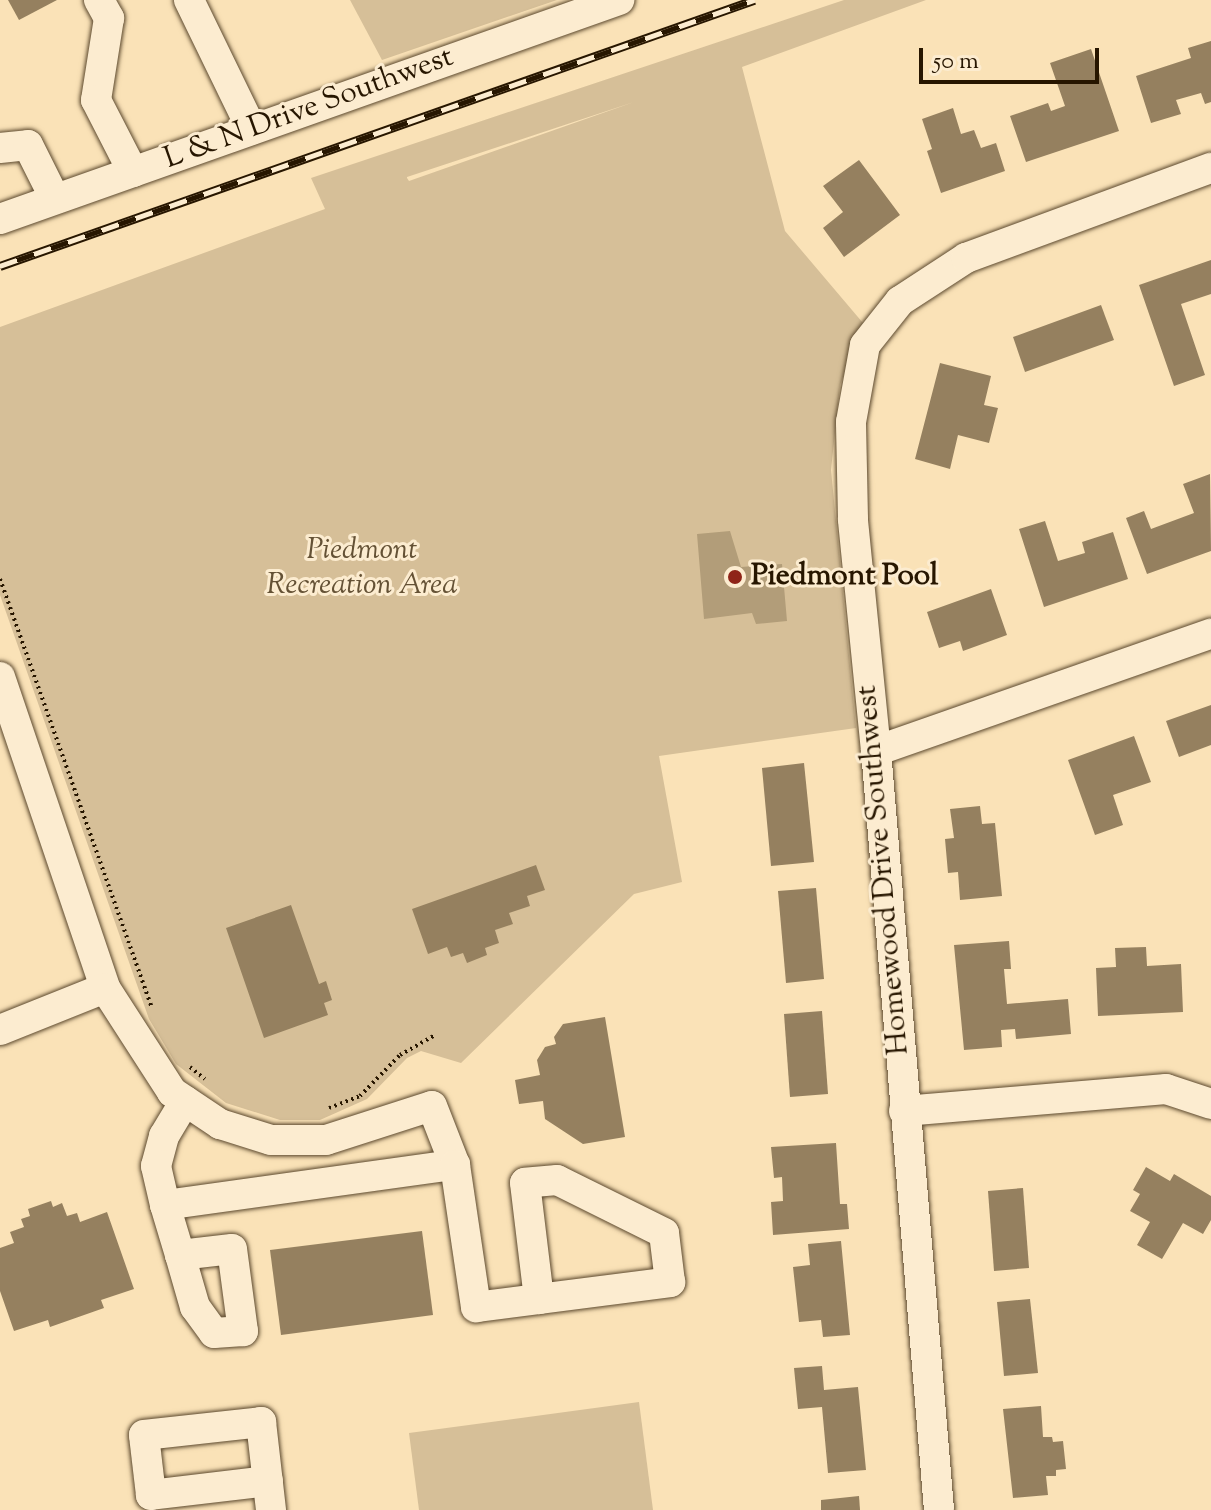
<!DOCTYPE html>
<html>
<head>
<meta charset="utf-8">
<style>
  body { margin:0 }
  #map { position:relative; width:1211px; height:1510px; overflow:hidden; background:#fae2b7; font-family:"Sorts Mill Goudy",serif }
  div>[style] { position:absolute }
  .green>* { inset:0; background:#d6bf98 }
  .water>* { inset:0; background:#b29d79 }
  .building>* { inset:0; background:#95805f }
  .path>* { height:4px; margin-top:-2px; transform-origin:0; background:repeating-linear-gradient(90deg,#271600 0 2px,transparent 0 6px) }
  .roads { filter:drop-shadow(0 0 2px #5c492e) drop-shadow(0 0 2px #5c492e) }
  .minor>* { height:30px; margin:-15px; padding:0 15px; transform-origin:15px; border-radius:15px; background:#fcecd0 }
  .rail>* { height:9px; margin-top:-4.5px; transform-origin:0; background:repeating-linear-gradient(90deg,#fcecd0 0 18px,#271600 0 36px); box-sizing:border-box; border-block:2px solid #271600 }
  .dots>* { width:22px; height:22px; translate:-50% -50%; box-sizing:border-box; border:4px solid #fcecd0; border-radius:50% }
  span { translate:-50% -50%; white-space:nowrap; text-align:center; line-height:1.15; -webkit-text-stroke:6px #fcecd0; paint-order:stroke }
  .street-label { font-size:30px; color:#271600 }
  .park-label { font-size:30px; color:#645135; font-style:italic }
  .poi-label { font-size:30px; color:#271600; font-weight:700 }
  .left { translate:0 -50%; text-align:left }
  .scale { position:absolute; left:919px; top:48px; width:180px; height:36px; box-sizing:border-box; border:4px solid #271600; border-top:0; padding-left:10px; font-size:24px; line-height:28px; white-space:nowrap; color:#271600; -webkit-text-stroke:6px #fcecd0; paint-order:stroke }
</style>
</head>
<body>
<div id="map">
  <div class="green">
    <i style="clip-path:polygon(350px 0,557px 0,382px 60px)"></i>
    <i style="clip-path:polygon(evenodd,844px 0,926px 0,742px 67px,785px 231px,863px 323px,840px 385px,831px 470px,856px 728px,659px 756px,682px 882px,634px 894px,461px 1063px,421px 1051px,407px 1058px,367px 1099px,320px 1120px,280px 1120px,226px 1103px,176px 1064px,149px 1019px,0 595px,0 327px,325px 209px,311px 178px,844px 0,634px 102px,409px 181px,407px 178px,407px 177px,634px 102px)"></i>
    <i style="clip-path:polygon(639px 1402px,653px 1510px,419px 1510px,409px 1433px)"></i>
  </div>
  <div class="water">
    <i style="clip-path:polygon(730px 531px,741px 567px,782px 564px,787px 621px,756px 624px,752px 613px,704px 619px,697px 534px)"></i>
  </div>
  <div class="building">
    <i style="clip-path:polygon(8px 0,57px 0,19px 20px)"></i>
    <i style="clip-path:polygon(1211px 41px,1211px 102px,1205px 104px,1201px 93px,1176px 100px,1181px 114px,1151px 123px,1136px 76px,1191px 58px,1188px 48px)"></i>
    <i style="clip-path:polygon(1091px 49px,1119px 131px,1026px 162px,1010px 116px,1048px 103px,1051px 111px,1065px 106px,1050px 63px)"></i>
    <i style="clip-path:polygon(953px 108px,961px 134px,974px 130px,981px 148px,996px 143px,1005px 171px,941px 193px,927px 151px,932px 149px,922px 119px)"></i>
    <i style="clip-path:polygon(859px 160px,900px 215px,844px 257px,823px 228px,843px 212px,823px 186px)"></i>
    <i style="clip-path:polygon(1211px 260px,1211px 294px,1181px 304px,1205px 375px,1174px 386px,1139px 285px)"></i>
    <i style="clip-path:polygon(1101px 305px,1114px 340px,1025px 372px,1013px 337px)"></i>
    <i style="clip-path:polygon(940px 363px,991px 376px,984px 405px,998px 408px,989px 443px,958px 435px,950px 469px,915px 459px)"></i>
    <i style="clip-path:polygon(1210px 474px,1211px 551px,1147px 574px,1126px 518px,1144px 511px,1151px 529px,1194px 513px,1183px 484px)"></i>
    <i style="clip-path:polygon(1045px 521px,1058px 561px,1085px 553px,1082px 542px,1113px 532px,1128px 579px,1044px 607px,1019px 529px)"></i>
    <i style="clip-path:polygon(991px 589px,1007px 635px,963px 651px,960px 641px,939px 648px,927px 612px)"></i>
    <i style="clip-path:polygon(1211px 705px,1211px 745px,1179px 757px,1166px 721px)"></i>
    <i style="clip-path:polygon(1134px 736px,1151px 782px,1113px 795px,1123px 825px,1095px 835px,1068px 760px)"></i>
    <i style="clip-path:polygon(804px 763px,814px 862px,771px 866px,762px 768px)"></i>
    <i style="clip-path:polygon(980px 806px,982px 824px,995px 823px,1002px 896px,960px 900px,958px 872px,948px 873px,945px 839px,954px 838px,950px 809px)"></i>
    <i style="clip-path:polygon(536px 865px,545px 890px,527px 896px,530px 906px,509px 913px,513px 924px,495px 930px,499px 943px,485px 948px,487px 955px,467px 963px,463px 953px,451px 957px,447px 947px,428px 954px,412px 909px)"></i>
    <i style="clip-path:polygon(816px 888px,824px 979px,786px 983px,778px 891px)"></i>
    <i style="clip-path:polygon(291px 905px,319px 984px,326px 981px,332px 1000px,324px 1003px,328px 1015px,264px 1038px,226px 928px)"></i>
    <i style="clip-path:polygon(1009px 941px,1011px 969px,1004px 969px,1007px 1004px,1068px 999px,1071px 1034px,1016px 1039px,1015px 1029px,1001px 1030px,1002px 1047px,964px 1050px,954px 945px)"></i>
    <i style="clip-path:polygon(1146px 947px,1147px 966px,1181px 964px,1183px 1012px,1098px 1016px,1096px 968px,1116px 967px,1115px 948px)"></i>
    <i style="clip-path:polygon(822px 1011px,828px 1094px,790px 1097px,784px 1014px)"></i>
    <i style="clip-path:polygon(605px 1017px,625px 1137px,583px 1144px,545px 1119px,543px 1101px,519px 1104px,515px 1080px,540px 1075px,537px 1060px,545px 1047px,556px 1044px,554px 1037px,563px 1024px)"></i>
    <i style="clip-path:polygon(836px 1143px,840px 1204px,847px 1204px,849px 1229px,773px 1235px,771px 1202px,783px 1201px,782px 1177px,774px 1178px,771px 1147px)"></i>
    <i style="clip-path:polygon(1146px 1167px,1170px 1181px,1174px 1174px,1211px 1196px,1211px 1220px,1203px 1234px,1183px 1223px,1162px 1259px,1137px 1245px,1150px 1222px,1130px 1211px,1140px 1194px,1133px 1190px)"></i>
    <i style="clip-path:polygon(1023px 1188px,1029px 1268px,994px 1271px,988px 1191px)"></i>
    <i style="clip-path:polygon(51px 1201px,53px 1207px,62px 1203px,67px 1216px,77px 1213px,80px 1222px,107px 1212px,134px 1289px,101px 1300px,104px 1308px,50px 1327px,48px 1320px,14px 1331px,0 1291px,0 1248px,14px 1243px,10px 1232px,24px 1227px,21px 1219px,30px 1216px,28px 1209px)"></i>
    <i style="clip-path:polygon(422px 1231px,433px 1315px,281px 1335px,270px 1250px)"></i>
    <i style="clip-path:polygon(841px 1241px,850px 1335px,823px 1337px,821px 1320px,799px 1322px,793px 1267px,810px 1265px,808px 1244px)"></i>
    <i style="clip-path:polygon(1030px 1299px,1038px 1373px,1004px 1376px,997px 1302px)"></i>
    <i style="clip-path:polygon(822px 1366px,824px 1390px,858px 1387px,866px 1470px,828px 1473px,822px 1407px,798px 1409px,794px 1368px)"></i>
    <i style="clip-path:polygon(1041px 1406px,1043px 1437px,1052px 1437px,1053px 1442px,1063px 1441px,1066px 1469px,1056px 1470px,1056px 1476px,1046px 1476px,1048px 1495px,1013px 1498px,1003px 1409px)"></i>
    <i style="clip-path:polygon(859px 1496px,860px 1510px,821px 1510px,821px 1500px)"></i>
  </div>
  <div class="path">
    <i style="left:0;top:579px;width:453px;rotate:70.5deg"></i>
    <i style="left:190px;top:1067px;width:19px;rotate:39deg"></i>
    <i style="left:329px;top:1108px;width:33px;rotate:-21deg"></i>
    <i style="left:360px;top:1096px;width:57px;rotate:-45.7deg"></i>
    <i style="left:400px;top:1055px;width:40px;rotate:-29.7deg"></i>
  </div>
  <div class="roads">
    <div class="minor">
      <i style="left:99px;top:0;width:21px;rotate:61deg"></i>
      <i style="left:109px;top:18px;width:83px;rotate:99deg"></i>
      <i style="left:96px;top:100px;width:81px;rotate:62.8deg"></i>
      <i style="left:189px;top:0;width:144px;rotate:64.1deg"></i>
      <i style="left:0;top:148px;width:28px;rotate:-6deg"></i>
      <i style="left:28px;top:145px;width:60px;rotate:63.4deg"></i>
      <i style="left:0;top:219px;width:657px;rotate:-19.48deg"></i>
      <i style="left:0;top:677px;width:328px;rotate:71.3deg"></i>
      <i style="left:105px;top:988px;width:124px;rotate:57.2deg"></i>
      <i style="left:172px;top:1092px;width:58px;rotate:33.7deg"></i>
      <i style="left:220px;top:1124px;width:53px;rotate:17.4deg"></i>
      <i style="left:271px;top:1140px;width:55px"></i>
      <i style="left:326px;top:1140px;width:111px;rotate:-17.8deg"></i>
      <i style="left:432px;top:1106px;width:63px;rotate:68.7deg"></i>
      <i style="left:876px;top:751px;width:355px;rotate:-19.3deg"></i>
      <i style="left:0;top:1030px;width:113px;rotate:-21.8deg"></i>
      <i style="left:904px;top:1111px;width:263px;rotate:-4.8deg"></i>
      <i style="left:1166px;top:1089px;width:47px;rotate:18.4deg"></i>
      <i style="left:165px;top:1205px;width:293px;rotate:-7.9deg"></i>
      <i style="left:455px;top:1165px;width:144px;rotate:81.6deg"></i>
      <i style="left:476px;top:1307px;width:196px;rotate:-7.3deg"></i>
      <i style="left:670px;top:1282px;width:49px;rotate:-97deg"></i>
      <i style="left:664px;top:1233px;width:119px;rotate:-153.6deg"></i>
      <i style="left:557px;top:1180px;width:32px;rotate:175deg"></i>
      <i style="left:525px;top:1183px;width:117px;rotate:83.1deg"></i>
      <i style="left:180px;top:1255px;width:52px;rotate:-6.6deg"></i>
      <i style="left:232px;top:1249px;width:83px;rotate:82.4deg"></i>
      <i style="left:243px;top:1331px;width:29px;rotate:176deg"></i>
      <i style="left:214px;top:1333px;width:32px;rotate:-126deg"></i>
      <i style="left:195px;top:1307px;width:54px;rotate:-106.1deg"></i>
      <i style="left:180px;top:1255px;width:52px;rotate:-106.7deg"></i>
      <i style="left:165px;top:1205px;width:40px;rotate:-103deg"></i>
      <i style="left:156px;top:1166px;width:31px;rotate:-75deg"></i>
      <i style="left:164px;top:1136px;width:41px;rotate:-59deg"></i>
      <i style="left:268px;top:1481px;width:118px;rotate:173.2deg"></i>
      <i style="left:151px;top:1495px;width:60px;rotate:-96.7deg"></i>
      <i style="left:144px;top:1435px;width:118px;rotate:-6.3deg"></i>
      <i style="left:261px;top:1422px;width:89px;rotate:83.5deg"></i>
      <i style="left:939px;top:1510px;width:762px;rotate:-94.74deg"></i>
      <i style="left:876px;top:751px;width:233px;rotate:-95.7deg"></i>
      <i style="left:853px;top:519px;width:97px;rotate:-91.2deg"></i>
      <i style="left:851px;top:422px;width:78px;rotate:-79.7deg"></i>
      <i style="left:865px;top:345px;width:56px;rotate:-51.5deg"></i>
      <i style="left:900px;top:301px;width:79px;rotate:-33.1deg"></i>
      <i style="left:966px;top:258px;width:261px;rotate:-20.2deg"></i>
    </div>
  </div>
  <div class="rail">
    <i style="left:0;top:266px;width:800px;rotate:-19.43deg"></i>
  </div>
  <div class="dots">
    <i style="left:735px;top:577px;background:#8f2418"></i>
  </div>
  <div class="street-label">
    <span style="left:309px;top:109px;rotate:-20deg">L &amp; N Drive Southwest</span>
    <span style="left:884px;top:870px;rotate:-95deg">Homewood Drive Southwest</span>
  </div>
  <div class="park-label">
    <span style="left:362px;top:568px">Piedmont<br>Recreation Area</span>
  </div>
  <div class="poi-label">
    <span class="left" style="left:751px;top:577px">Piedmont Pool</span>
  </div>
  <div class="scale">50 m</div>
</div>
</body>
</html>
